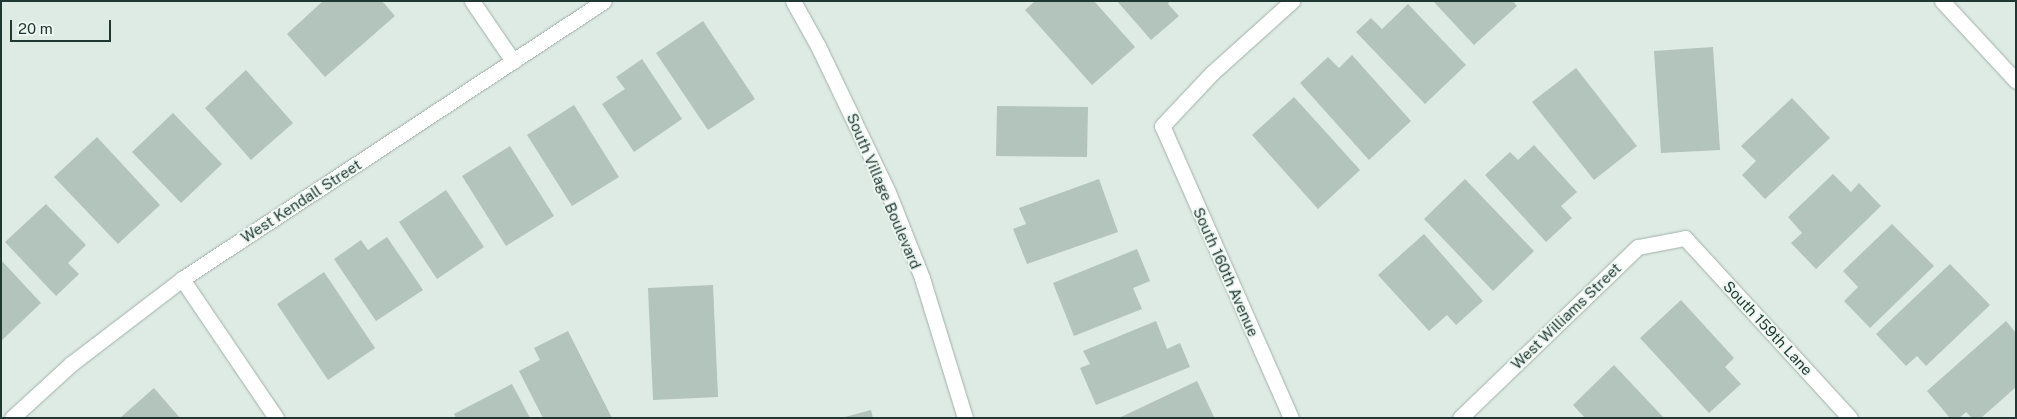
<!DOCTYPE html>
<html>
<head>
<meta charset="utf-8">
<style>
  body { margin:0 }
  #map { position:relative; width:2017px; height:419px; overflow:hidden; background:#deeae4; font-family:"Public Sans",sans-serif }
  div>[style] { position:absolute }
  .building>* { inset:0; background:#b3c4bd }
  .roads { filter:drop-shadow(0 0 1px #a1b1ab) drop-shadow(0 0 1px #a1b1ab) }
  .street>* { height:15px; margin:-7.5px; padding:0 7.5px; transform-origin:7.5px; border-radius:7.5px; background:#fff }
  .secondary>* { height:15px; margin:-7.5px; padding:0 7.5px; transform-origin:7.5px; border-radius:7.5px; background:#fff }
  span { translate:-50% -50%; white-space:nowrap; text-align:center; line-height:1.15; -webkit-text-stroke:4px #eef6f2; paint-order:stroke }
  .street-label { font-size:15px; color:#1f3932 }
  .frame { position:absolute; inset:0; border:2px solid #1f3932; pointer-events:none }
  .scale { position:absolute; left:10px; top:20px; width:101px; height:22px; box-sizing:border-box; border:2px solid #1f3932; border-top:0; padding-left:6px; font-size:15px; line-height:18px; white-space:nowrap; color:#1f3932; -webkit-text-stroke:4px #eef6f2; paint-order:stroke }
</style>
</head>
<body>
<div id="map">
  <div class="building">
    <i style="clip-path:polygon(323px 1px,382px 1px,395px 16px,325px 77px,287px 34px)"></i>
    <i style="clip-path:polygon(1035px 1px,1094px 1px,1135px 47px,1092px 85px,1025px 10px)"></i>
    <i style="clip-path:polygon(1117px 1px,1170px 1px,1168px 4px,1179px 16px,1151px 40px)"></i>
    <i style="clip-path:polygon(1433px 1px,1513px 1px,1517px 6px,1474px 45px)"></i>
    <i style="clip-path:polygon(1408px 4px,1466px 65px,1425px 104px,1356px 32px,1371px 18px,1382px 29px)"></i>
    <i style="clip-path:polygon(703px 21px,755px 99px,708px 130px,656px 53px)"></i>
    <i style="clip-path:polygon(1713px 47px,1720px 150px,1661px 153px,1654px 51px)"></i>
    <i style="clip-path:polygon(1352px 55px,1411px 121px,1369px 160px,1300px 83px,1328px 57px,1339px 68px)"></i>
    <i style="clip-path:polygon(642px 59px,682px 119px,634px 152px,602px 104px,625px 89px,616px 77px)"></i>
    <i style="clip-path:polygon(1576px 68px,1637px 146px,1594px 180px,1532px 102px)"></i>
    <i style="clip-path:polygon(246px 70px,293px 123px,251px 160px,205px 108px)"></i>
    <i style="clip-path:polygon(1294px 97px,1360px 170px,1318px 209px,1252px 135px)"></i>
    <i style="clip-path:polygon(1792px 98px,1830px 138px,1765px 199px,1742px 175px,1756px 161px,1741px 146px)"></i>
    <i style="clip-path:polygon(574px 105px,619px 177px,572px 206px,527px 135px)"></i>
    <i style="clip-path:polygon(997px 106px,1088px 107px,1087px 157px,996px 156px)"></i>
    <i style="clip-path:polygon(173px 113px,222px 164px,181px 203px,132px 152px)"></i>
    <i style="clip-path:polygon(97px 137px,160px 205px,118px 244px,54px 177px)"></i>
    <i style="clip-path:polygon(1534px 145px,1577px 192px,1561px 206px,1572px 218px,1546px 242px,1485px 175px,1510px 152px,1518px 160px)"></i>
    <i style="clip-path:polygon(510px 146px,554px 216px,506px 246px,462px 176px)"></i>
    <i style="clip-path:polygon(1833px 174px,1851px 192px,1859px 183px,1881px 206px,1816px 269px,1791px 243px,1802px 233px,1788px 217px)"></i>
    <i style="clip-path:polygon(1099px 179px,1118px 232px,1027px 264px,1013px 229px,1026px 224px,1019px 208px)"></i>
    <i style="clip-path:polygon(1465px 179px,1534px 251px,1493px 291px,1424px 219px)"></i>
    <i style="clip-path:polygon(446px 190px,484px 247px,437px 279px,399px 222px)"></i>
    <i style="clip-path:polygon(46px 204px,86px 245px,68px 263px,79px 274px,56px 296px,5px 242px)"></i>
    <i style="clip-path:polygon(1892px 224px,1934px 266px,1870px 328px,1844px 301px,1858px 287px,1843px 271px)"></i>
    <i style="clip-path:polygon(1424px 234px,1483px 301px,1456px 325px,1447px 315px,1429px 331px,1378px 275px)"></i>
    <i style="clip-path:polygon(387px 237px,423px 290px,376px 321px,334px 259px,361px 240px,368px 250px)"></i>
    <i style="clip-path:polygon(1137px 249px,1150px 281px,1133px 288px,1142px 309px,1074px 336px,1053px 283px)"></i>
    <i style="clip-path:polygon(1px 260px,41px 303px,1px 341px)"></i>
    <i style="clip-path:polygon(1950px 264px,1990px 305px,1926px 366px,1917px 356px,1906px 366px,1876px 334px)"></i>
    <i style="clip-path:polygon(324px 272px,375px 348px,328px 380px,277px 304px)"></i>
    <i style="clip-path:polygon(713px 285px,718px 397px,653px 400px,648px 288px)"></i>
    <i style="clip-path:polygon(1681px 300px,1734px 358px,1725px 367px,1741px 384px,1709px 413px,1640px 338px)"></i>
    <i style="clip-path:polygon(1156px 321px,1167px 349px,1180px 343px,1190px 367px,1096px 405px,1080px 368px,1090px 364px,1083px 351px)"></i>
    <i style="clip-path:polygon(2006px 321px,2016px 333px,2016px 387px,1981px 418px,1972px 418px,1966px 412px,1959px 418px,1950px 418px,1927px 391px)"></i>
    <i style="clip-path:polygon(568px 331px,612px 418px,543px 418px,519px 371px,540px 360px,534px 348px)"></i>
    <i style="clip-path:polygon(1614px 365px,1664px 418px,1585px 418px,1573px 405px)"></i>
    <i style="clip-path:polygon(1197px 381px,1214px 417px,1212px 418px,1119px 418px)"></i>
    <i style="clip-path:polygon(512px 384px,530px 418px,456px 418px,454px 414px)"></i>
    <i style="clip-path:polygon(154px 388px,180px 418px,120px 418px)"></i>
    <i style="clip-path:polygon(871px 410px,873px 418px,845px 418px,845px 417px)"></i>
  </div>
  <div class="roads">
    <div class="street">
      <i style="left:472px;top:1px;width:73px;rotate:55.7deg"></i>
      <i style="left:1942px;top:1px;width:109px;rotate:47.2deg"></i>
      <i style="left:182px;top:279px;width:168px;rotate:55.9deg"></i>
      <i style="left:12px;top:418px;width:80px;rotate:-42.5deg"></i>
      <i style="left:71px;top:364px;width:140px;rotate:-37.4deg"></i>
      <i style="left:182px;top:279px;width:505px;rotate:-33.38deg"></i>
      <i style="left:1291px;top:418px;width:319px;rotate:-113.8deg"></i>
      <i style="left:1162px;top:126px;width:73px;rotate:-46.7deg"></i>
      <i style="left:1212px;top:73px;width:108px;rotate:-42deg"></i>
      <i style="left:1460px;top:418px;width:247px;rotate:-43.9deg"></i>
      <i style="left:1638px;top:247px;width:48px;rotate:-10.8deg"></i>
      <i style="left:1685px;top:238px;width:244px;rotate:47.5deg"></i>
    </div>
    <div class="secondary">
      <i style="left:793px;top:1px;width:51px;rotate:60.9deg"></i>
      <i style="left:818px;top:46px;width:162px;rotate:64.4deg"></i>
      <i style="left:888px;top:192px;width:92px;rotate:68.4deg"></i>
      <i style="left:922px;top:278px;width:146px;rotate:72.9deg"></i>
    </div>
  </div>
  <div class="street-label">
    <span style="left:884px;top:191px;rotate:67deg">South Village Boulevard</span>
    <span style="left:301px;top:201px;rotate:-33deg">West Kendall Street</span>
    <span style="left:1226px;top:272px;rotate:66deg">South 160th Avenue</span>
    <span style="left:1566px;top:316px;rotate:-44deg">West Williams Street</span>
    <span style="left:1768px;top:328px;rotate:47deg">South 159th Lane</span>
  </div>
  <div class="frame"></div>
  <div class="scale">20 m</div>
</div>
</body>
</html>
